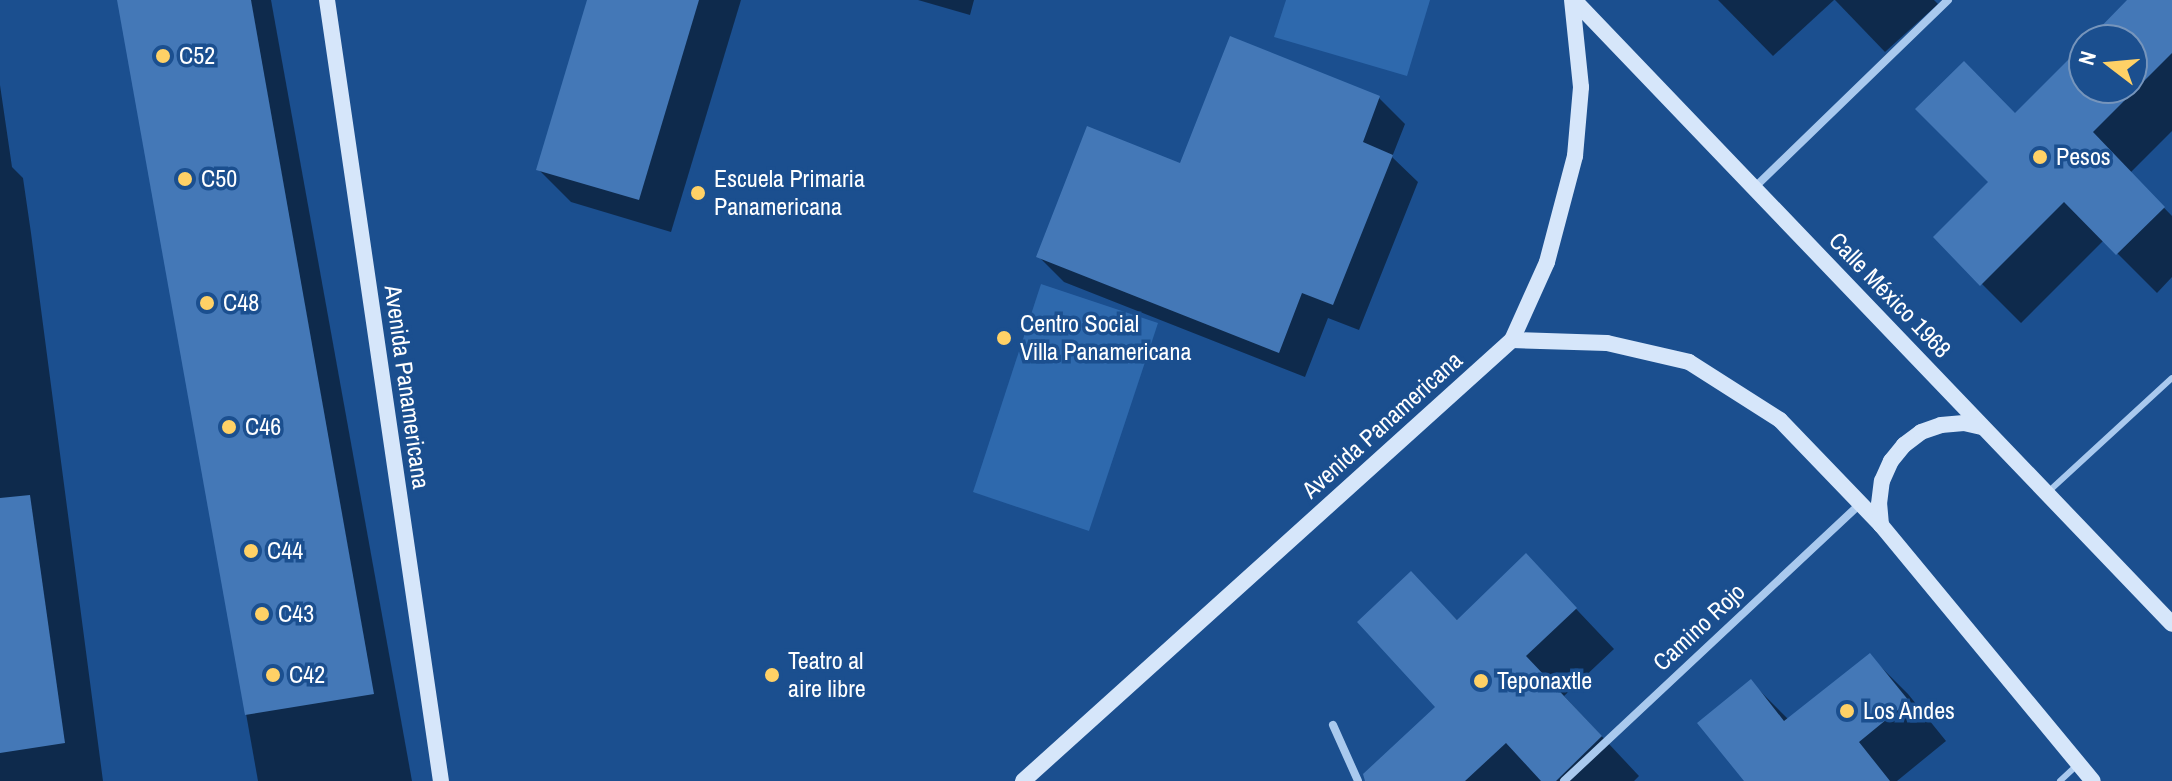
<!DOCTYPE html>
<html>
<head>
<meta charset="utf-8">
<style>
  body { margin:0 }
  #map { position:relative; width:2172px; height:781px; overflow:hidden; background:#1b4f8f; font-family:"Archivo Narrow",sans-serif }
  div>[style] { position:absolute }
  .green>* { inset:0; background:#2e69ad }
  .shadow>* { inset:0; background:#0007 }
  .building>* { inset:0; background:#4478b7 }
  .lane>* { height:6px; margin:-3px; padding:0 3px; transform-origin:3px; border-radius:3px; background:#a9c9ee }
  .street>* { height:8px; margin:-4px; padding:0 4px; transform-origin:4px; border-radius:4px; background:#a9c9ee }
  .secondary>* { height:16px; margin:-8px; padding:0 8px; transform-origin:8px; border-radius:8px; background:#d6e6fa }
  .dots>* { width:22px; height:22px; translate:-50% -50%; box-sizing:border-box; border:4px solid #1b4f8f; border-radius:50% }
  span { translate:-50% -50%; white-space:nowrap; text-align:center; line-height:1.15; -webkit-text-stroke:7px #1b4f8f; paint-order:stroke }
  .poi-label { font-size:24px; color:#fff }
  .left { translate:0 -50%; text-align:left }
  .street-label { font-size:24px; color:#fff }
  .north { position:absolute; left:2068px; top:24px; width:80px; height:80px; box-sizing:border-box; background:#1b4f8f; border:2px solid #7695bc; border-radius:50%; rotate:286deg; font-size:22px; font-weight:700; line-height:32px; text-align:center; color:#fff }
  .north::after { content:''; display:block; margin:auto; width:28px; height:36px; background:#ffd166; clip-path:polygon(50% 0,100% 100%,50% 72%,0 100%) }
</style>
</head>
<body>
<div id="map">
  <div class="green">
    <i style="clip-path:polygon(1286px 0,1430px 0,1407px 76px,1274px 37px)"></i>
    <i style="clip-path:polygon(1041px 284px,1158px 323px,1089px 531px,973px 492px)"></i>
  </div>
  <div class="shadow">
    <i style="clip-path:polygon(119px 0,271px 0,412px 781px,258px 781px)"></i>
    <i style="clip-path:polygon(589px 0,741px 0,671px 232px,571px 202px,538px 169px)"></i>
    <i style="clip-path:polygon(918px 0,974px 0,970px 15px)"></i>
    <i style="clip-path:polygon(1718px 0,1834px 0,1773px 56px)"></i>
    <i style="clip-path:polygon(1835px 0,1934px 0,1938px 4px,1885px 52px)"></i>
    <i style="clip-path:polygon(2131px 0,2172px 0,2172px 131px,2130px 173px,2172px 216px,2172px 277px,2157px 293px,2104px 240px,2021px 323px,1935px 237px,1990px 182px,2015px 115px,2084px 47px,2084px 88px,2132px 88px,2132px 40px,2091px 40px)"></i>
    <i style="clip-path:polygon(0 85px,12px 167px,23px 178px,31px 233px,103px 781px,0 781px)"></i>
    <i style="clip-path:polygon(1379px 98px,1405px 124px,1392px 157px,1418px 182px,1359px 330px,1328px 318px,1305px 377px,1064px 282px,1038px 256px,1181px 166px)"></i>
    <i style="clip-path:polygon(1526px 556px,1614px 649px,1564px 696px,1639px 776px,1634px 781px,1403px 781px,1438px 707px,1411px 573px,1458px 621px)"></i>
    <i style="clip-path:polygon(1869px 655px,1908px 694px,1946px 741px,1897px 781px,1747px 781px,1750px 681px,1789px 720px)"></i>
  </div>
  <div class="building">
    <i style="clip-path:polygon(117px 0,251px 0,374px 694px,245px 715px)"></i>
    <i style="clip-path:polygon(587px 0,699px 0,639px 200px,536px 170px)"></i>
    <i style="clip-path:polygon(2127px 0,2172px 0,2172px 53px,2093px 132px,2165px 207px,2116px 255px,2064px 202px,1980px 286px,1933px 237px,1988px 182px,1915px 109px,1964px 61px,2015px 113px,2084px 44px,2084px 88px,2132px 88px,2132px 40px,2088px 40px)"></i>
    <i style="clip-path:polygon(1230px 36px,1380px 96px,1363px 142px,1393px 155px,1333px 305px,1302px 293px,1279px 353px,1036px 257px,1087px 126px,1180px 163px)"></i>
    <i style="clip-path:polygon(30px 495px,65px 743px,0 753px,0 498px)"></i>
    <i style="clip-path:polygon(1526px 553px,1577px 608px,1526px 656px,1602px 736px,1556px 781px,1541px 781px,1506px 743px,1465px 781px,1365px 781px,1363px 774px,1435px 707px,1357px 622px,1411px 571px,1457px 620px)"></i>
    <i style="clip-path:polygon(1870px 653px,1909px 701px,1859px 742px,1890px 781px,1744px 781px,1697px 723px,1751px 679px,1784px 721px)"></i>
  </div>
  <div class="lane">
    <i style="left:2048px;top:492px;width:168px;rotate:-42.6deg"></i>
    <i style="left:2060px;top:781px;width:22px;rotate:-43deg"></i>
  </div>
  <div class="street">
    <i style="left:1754px;top:188px;width:270px;rotate:-44.1deg"></i>
    <i style="left:1333px;top:725px;width:61px;rotate:65.9deg"></i>
    <i style="left:1564px;top:781px;width:407px;rotate:-43.1deg"></i>
  </div>
  <div class="secondary">
    <i style="left:327px;top:0;width:789px;rotate:81.7deg"></i>
    <i style="left:1574px;top:0;width:864px;rotate:46.22deg"></i>
    <i style="left:1512px;top:340px;width:95px;rotate:1.8deg"></i>
    <i style="left:1607px;top:343px;width:84px;rotate:13deg"></i>
    <i style="left:1689px;top:362px;width:108px;rotate:32.5deg"></i>
    <i style="left:1780px;top:420px;width:146px;rotate:46.1deg"></i>
    <i style="left:1881px;top:525px;width:332px;rotate:50.4deg"></i>
    <i style="left:1881px;top:525px;width:21px;rotate:-95deg"></i>
    <i style="left:1879px;top:504px;width:23px;rotate:-83deg"></i>
    <i style="left:1882px;top:481px;width:22px;rotate:-66deg"></i>
    <i style="left:1891px;top:461px;width:21px;rotate:-51deg"></i>
    <i style="left:1904px;top:445px;width:21px;rotate:-37deg"></i>
    <i style="left:1921px;top:432px;width:21px;rotate:-19deg"></i>
    <i style="left:1941px;top:425px;width:23px;rotate:-5deg"></i>
    <i style="left:1964px;top:423px;width:18px;rotate:13deg"></i>
    <i style="left:1023px;top:781px;width:658px;rotate:-42.05deg"></i>
    <i style="left:1512px;top:340px;width:85px;rotate:-65.8deg"></i>
    <i style="left:1547px;top:262px;width:110px;rotate:-75.2deg"></i>
    <i style="left:1575px;top:156px;width:69px;rotate:-85deg"></i>
    <i style="left:1581px;top:87px;width:87px;rotate:-95.9deg"></i>
  </div>
  <div class="dots">
    <i style="left:163px;top:56px;background:#ffd166"></i>
    <i style="left:2040px;top:157px;background:#ffd166"></i>
    <i style="left:185px;top:179px;background:#ffd166"></i>
    <i style="left:698px;top:193px;background:#ffd166"></i>
    <i style="left:207px;top:303px;background:#ffd166"></i>
    <i style="left:1004px;top:338px;background:#ffd166"></i>
    <i style="left:229px;top:427px;background:#ffd166"></i>
    <i style="left:251px;top:551px;background:#ffd166"></i>
    <i style="left:262px;top:614px;background:#ffd166"></i>
    <i style="left:273px;top:675px;background:#ffd166"></i>
    <i style="left:772px;top:675px;background:#ffd166"></i>
    <i style="left:1481px;top:681px;background:#ffd166"></i>
    <i style="left:1847px;top:711px;background:#ffd166"></i>
  </div>
  <div class="poi-label">
    <span class="left" style="left:179px;top:56px">C52</span>
    <span class="left" style="left:2056px;top:157px">Pesos</span>
    <span class="left" style="left:201px;top:179px">C50</span>
    <span class="left" style="left:714px;top:193px">Escuela Primaria<br>Panamericana</span>
    <span class="left" style="left:223px;top:303px">C48</span>
    <span class="left" style="left:1020px;top:338px">Centro Social<br>Villa Panamericana</span>
    <span class="left" style="left:245px;top:427px">C46</span>
    <span class="left" style="left:267px;top:551px">C44</span>
    <span class="left" style="left:278px;top:614px">C43</span>
    <span class="left" style="left:788px;top:675px">Teatro al<br>aire libre</span>
    <span class="left" style="left:289px;top:675px">C42</span>
    <span class="left" style="left:1497px;top:681px">Teponaxtle</span>
    <span class="left" style="left:1863px;top:711px">Los Andes</span>
  </div>
  <div class="street-label">
    <span style="left:1890px;top:295px;rotate:46deg">Calle México 1968</span>
    <span style="left:407px;top:387px;rotate:82deg">Avenida Panamericana</span>
    <span style="left:1382px;top:425px;rotate:-42deg">Avenida Panamericana</span>
    <span style="left:1699px;top:627px;rotate:-43deg">Camino Rojo</span>
  </div>
  <div class="north">N</div>
</div>
</body>
</html>
